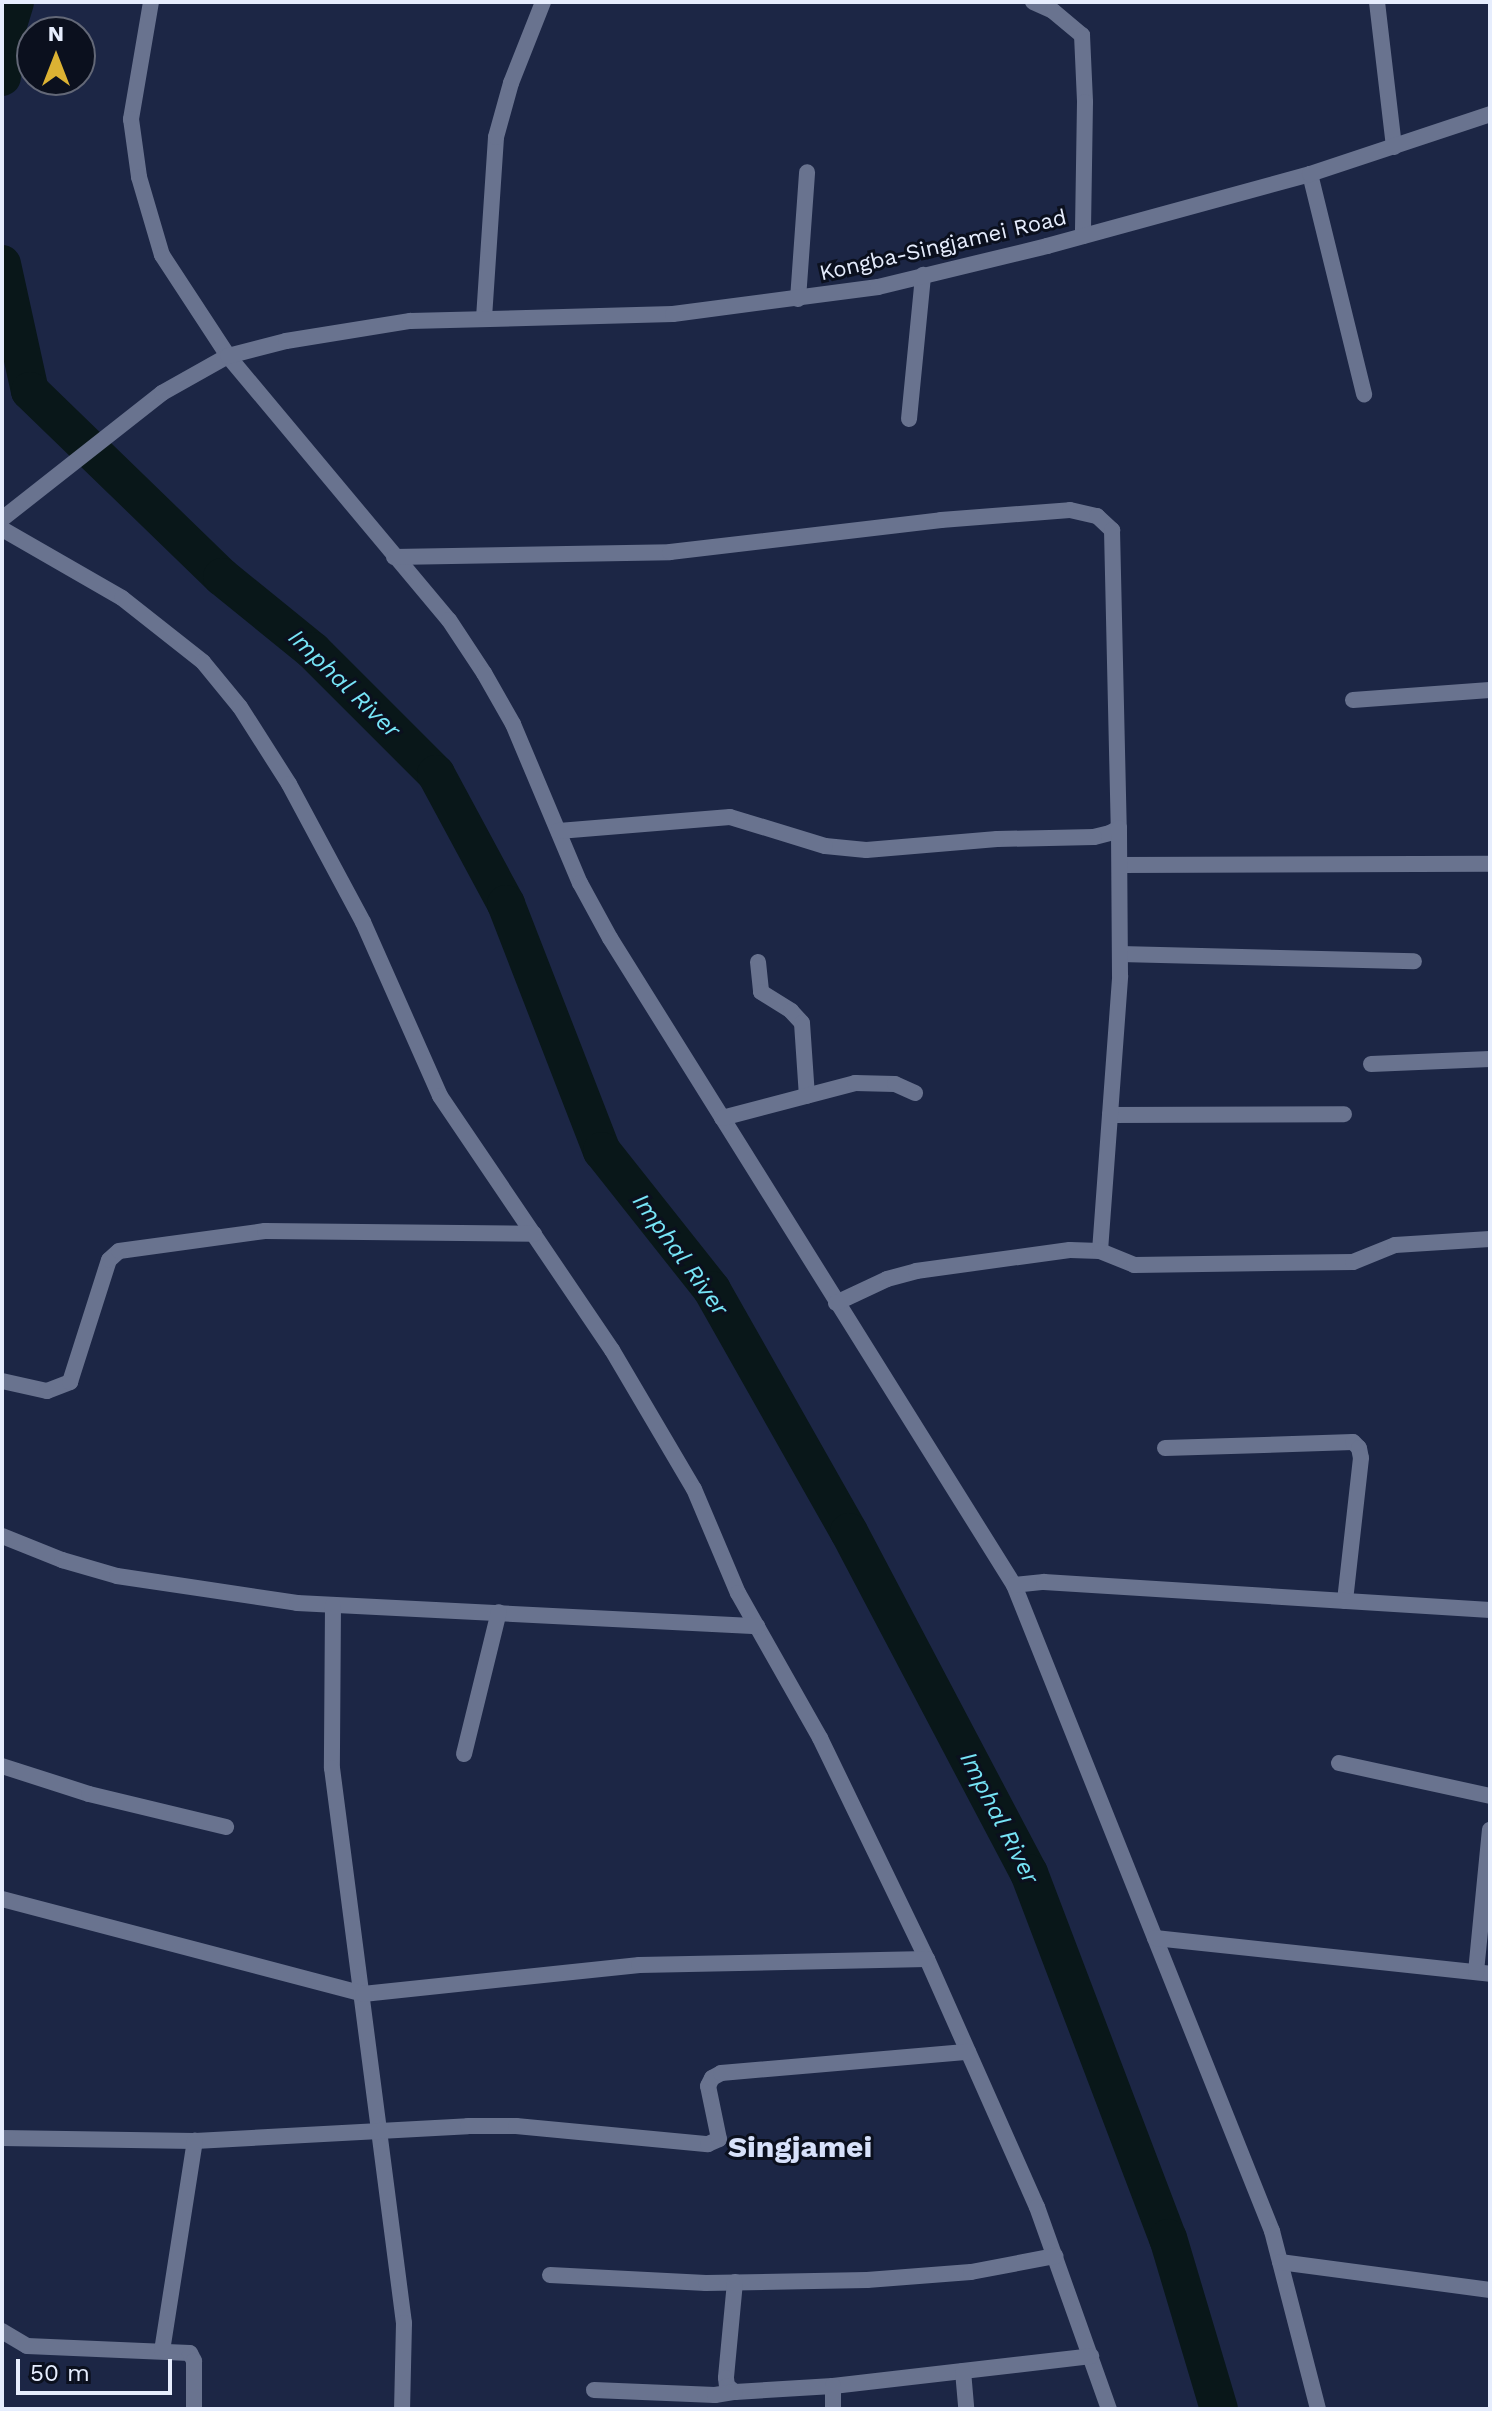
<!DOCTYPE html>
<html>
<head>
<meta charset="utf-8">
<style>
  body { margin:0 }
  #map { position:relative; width:1492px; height:2411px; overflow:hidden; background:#1c2645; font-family:"Work Sans",sans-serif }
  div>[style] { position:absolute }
  .river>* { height:38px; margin:-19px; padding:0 19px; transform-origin:19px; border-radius:19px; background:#091719 }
  .minor>* { height:16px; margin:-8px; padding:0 8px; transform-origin:8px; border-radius:8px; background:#69738f }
  .tertiary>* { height:16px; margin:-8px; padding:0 8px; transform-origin:8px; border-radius:8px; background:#69738f }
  span { translate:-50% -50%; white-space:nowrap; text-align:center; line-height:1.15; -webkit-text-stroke:6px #0b101e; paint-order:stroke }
  .street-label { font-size:22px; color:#e6edfd }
  .water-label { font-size:24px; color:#77e5f7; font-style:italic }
  .district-label { font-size:30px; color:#d7e1fa; font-weight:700 }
  .frame { position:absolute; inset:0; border:4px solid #e6edfd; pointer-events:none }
  .north { position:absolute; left:16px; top:16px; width:80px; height:80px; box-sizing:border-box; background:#0b101e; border:2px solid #636877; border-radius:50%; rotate:0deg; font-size:22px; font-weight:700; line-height:32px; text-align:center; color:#e6edfd }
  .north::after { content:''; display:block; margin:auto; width:28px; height:36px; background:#dcb233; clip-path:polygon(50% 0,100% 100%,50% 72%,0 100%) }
  .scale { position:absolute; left:16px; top:2359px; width:156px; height:36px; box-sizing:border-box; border:4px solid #e6edfd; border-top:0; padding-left:10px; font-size:24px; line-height:28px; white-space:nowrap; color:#e6edfd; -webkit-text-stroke:6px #0b101e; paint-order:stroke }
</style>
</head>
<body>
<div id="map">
  <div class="river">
    <i style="left:2px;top:77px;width:42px;rotate:-85.9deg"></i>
    <i style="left:5px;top:35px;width:34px;rotate:-73deg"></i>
    <i style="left:2px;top:264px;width:130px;rotate:77.6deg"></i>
    <i style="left:30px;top:391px;width:267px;rotate:44.1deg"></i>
    <i style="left:222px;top:577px;width:117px;rotate:39.1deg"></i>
    <i style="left:313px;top:651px;width:174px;rotate:45deg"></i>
    <i style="left:436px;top:774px;width:148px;rotate:61.7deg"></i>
    <i style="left:506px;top:904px;width:265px;rotate:68.8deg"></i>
    <i style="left:602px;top:1151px;width:177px;rotate:51.6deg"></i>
    <i style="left:712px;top:1290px;width:278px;rotate:60.5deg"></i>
    <i style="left:849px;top:1532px;width:386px;rotate:62.2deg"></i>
    <i style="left:1029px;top:1873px;width:391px;rotate:69.2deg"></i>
    <i style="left:1168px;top:2238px;width:178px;rotate:73.4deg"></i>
  </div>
  <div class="minor">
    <i style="left:151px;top:2px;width:119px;rotate:99.7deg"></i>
    <i style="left:131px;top:119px;width:59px;rotate:82.1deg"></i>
    <i style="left:139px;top:177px;width:81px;rotate:73.6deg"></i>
    <i style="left:162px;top:255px;width:121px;rotate:56.8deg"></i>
    <i style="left:228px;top:356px;width:344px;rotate:50.1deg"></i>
    <i style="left:449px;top:620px;width:64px;rotate:56.6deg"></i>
    <i style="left:484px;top:673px;width:59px;rotate:60.4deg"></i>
    <i style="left:513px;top:724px;width:173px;rotate:67.2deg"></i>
    <i style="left:580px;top:883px;width:63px;rotate:61.4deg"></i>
    <i style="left:610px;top:938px;width:763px;rotate:58.02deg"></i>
    <i style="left:1014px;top:1585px;width:696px;rotate:68.23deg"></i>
    <i style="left:1272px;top:2231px;width:184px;rotate:75.5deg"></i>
    <i style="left:1033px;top:2px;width:22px;rotate:24deg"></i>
    <i style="left:1053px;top:11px;width:38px;rotate:40deg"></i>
    <i style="left:1082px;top:35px;width:67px;rotate:87.4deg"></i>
    <i style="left:1085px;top:102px;width:134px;rotate:90.9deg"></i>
    <i style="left:1377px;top:2px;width:146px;rotate:83.3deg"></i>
    <i style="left:1310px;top:174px;width:227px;rotate:76.2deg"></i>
    <i style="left:798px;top:299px;width:127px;rotate:-85.9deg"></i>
    <i style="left:484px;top:318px;width:181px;rotate:-86.2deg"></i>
    <i style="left:496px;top:137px;width:56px;rotate:-74.5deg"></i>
    <i style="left:511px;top:83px;width:87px;rotate:-68.4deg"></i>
    <i style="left:909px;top:419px;width:145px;rotate:-84.4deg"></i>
    <i style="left:2px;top:529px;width:138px;rotate:29.9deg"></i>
    <i style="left:122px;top:598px;width:103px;rotate:38.3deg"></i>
    <i style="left:203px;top:662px;width:58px;rotate:50.6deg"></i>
    <i style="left:240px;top:707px;width:91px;rotate:57.5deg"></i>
    <i style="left:289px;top:784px;width:157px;rotate:61.8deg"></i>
    <i style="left:363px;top:922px;width:190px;rotate:66.1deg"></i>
    <i style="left:440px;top:1096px;width:307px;rotate:55.9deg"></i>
    <i style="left:612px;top:1350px;width:161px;rotate:59.5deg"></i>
    <i style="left:694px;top:1489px;width:113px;rotate:67.1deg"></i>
    <i style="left:738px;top:1593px;width:167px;rotate:60.5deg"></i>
    <i style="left:820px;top:1738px;width:246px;rotate:64.2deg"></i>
    <i style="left:927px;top:1959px;width:271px;rotate:66.1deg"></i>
    <i style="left:1037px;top:2207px;width:214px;rotate:70.4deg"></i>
    <i style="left:394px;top:557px;width:276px;rotate:-1deg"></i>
    <i style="left:670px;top:552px;width:273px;rotate:-6.7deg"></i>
    <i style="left:941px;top:520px;width:129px;rotate:-4.4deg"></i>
    <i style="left:1070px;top:510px;width:28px;rotate:13deg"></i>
    <i style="left:1097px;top:516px;width:21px;rotate:43deg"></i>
    <i style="left:1112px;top:530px;width:298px;rotate:88.7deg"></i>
    <i style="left:1119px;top:828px;width:10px;rotate:151deg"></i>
    <i style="left:1110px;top:833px;width:16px;rotate:166deg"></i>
    <i style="left:1094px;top:837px;width:97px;rotate:178.8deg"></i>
    <i style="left:997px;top:839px;width:131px;rotate:175.2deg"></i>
    <i style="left:866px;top:850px;width:41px;rotate:-174.4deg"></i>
    <i style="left:825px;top:846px;width:99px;rotate:-163deg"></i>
    <i style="left:730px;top:817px;width:172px;rotate:175.3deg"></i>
    <i style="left:1353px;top:700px;width:137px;rotate:-4.2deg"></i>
    <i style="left:1120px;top:865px;width:370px;rotate:-0.2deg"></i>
    <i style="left:1120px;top:954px;width:294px;rotate:1.4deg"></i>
    <i style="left:758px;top:962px;width:30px;rotate:84deg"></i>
    <i style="left:761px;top:992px;width:36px;rotate:32deg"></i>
    <i style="left:791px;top:1011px;width:16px;rotate:47deg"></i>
    <i style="left:802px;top:1023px;width:73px;rotate:86.1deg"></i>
    <i style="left:1371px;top:1064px;width:119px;rotate:-2.4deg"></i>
    <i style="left:1110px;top:1115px;width:234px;rotate:-0.2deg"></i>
    <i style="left:722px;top:1118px;width:138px;rotate:-14.7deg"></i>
    <i style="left:855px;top:1083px;width:40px;rotate:1.4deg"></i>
    <i style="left:895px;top:1084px;width:22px;rotate:24deg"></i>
    <i style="left:1100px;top:1251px;width:276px;rotate:-85.8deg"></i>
    <i style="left:1120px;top:976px;width:148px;rotate:-90.4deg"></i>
    <i style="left:836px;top:1303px;width:56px;rotate:-25.2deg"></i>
    <i style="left:887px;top:1279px;width:30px;rotate:-15deg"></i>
    <i style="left:916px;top:1271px;width:155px;rotate:-7.8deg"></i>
    <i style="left:1070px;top:1250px;width:30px;rotate:2deg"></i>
    <i style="left:1100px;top:1251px;width:37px;rotate:22deg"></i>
    <i style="left:1134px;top:1265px;width:219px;rotate:-0.8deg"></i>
    <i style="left:1353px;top:1262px;width:45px;rotate:-22deg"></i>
    <i style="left:1395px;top:1245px;width:95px;rotate:-3.6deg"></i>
    <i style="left:2px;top:1381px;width:46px;rotate:12.5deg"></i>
    <i style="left:47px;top:1391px;width:25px;rotate:-21deg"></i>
    <i style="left:70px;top:1382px;width:128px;rotate:-72.3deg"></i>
    <i style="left:109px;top:1260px;width:13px;rotate:-42deg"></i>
    <i style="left:119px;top:1251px;width:147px;rotate:-7.8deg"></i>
    <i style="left:265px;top:1231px;width:269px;rotate:0.6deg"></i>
    <i style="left:1165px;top:1448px;width:188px;rotate:-1.8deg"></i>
    <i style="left:1353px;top:1442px;width:8px;rotate:45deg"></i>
    <i style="left:1359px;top:1448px;width:10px;rotate:79deg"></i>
    <i style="left:1361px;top:1458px;width:144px;rotate:96.4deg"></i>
    <i style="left:2px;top:1536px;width:65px;rotate:21.8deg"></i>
    <i style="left:62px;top:1560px;width:57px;rotate:16.2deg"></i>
    <i style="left:117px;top:1576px;width:182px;rotate:8.5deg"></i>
    <i style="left:297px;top:1603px;width:461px;rotate:2.9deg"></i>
    <i style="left:1014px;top:1585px;width:30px;rotate:-6deg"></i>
    <i style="left:1044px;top:1582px;width:447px;rotate:3.6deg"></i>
    <i style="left:333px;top:1605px;width:163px;rotate:90.4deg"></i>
    <i style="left:332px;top:1768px;width:560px;rotate:82.61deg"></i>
    <i style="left:404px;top:2323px;width:86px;rotate:91.3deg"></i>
    <i style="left:464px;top:1754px;width:146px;rotate:-76.2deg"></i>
    <i style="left:1339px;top:1763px;width:155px;rotate:12.3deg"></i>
    <i style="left:2px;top:1766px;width:91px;rotate:17.8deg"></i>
    <i style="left:89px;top:1794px;width:141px;rotate:13.5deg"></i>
    <i style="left:2px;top:1899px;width:373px;rotate:14.7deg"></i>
    <i style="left:363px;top:1994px;width:278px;rotate:-6deg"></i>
    <i style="left:639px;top:1965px;width:288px;rotate:-1.2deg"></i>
    <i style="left:1155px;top:1938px;width:337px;rotate:6.1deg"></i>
    <i style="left:1476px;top:1972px;width:143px;rotate:-84.4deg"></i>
    <i style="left:2px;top:2138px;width:193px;rotate:0.9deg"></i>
    <i style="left:195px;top:2141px;width:273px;rotate:-3.1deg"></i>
    <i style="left:468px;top:2126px;width:48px"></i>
    <i style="left:516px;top:2126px;width:193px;rotate:5.4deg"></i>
    <i style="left:708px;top:2144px;width:12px;rotate:-24deg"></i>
    <i style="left:719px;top:2139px;width:54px;rotate:-101.7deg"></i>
    <i style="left:708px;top:2086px;width:9px;rotate:-63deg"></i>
    <i style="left:712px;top:2078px;width:10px;rotate:-29deg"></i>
    <i style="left:721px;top:2073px;width:248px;rotate:-4.9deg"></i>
    <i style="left:1280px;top:2262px;width:212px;rotate:7.6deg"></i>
    <i style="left:550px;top:2275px;width:156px;rotate:2.9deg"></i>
    <i style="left:706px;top:2283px;width:161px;rotate:-1.1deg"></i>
    <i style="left:867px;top:2280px;width:104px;rotate:-4.4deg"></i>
    <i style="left:971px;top:2272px;width:86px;rotate:-10.8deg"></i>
    <i style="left:735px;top:2282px;width:96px;rotate:95.4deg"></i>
    <i style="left:726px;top:2378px;width:8px;rotate:83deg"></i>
    <i style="left:727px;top:2386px;width:10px;rotate:37deg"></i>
    <i style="left:735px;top:2392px;width:98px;rotate:-3.5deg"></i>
    <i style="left:833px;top:2386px;width:260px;rotate:-6.6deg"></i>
    <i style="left:2px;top:2331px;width:29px;rotate:31deg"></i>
    <i style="left:27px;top:2346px;width:163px;rotate:2.5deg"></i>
    <i style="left:190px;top:2353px;width:9px;rotate:63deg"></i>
    <i style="left:194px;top:2361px;width:48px;rotate:90deg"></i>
    <i style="left:162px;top:2351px;width:213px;rotate:-81.1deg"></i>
    <i style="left:963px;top:2371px;width:38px;rotate:85deg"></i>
    <i style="left:833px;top:2386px;width:23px;rotate:90deg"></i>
    <i style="left:594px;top:2390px;width:121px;rotate:2.4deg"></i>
    <i style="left:715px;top:2395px;width:20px;rotate:-9deg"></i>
  </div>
  <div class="tertiary">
    <i style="left:2px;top:519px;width:204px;rotate:-38.2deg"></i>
    <i style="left:162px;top:393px;width:76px;rotate:-29.3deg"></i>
    <i style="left:228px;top:356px;width:60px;rotate:-14.5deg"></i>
    <i style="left:286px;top:341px;width:126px;rotate:-9.2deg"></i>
    <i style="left:410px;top:321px;width:263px;rotate:-1.5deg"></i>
    <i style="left:673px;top:314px;width:207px;rotate:-7.5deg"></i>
    <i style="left:878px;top:287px;width:174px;rotate:-13.6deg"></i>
    <i style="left:1047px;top:246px;width:273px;rotate:-15.3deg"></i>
    <i style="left:1310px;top:174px;width:190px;rotate:-18.4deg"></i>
  </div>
  <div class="street-label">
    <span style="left:943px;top:245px;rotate:-13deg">Kongba-Singjamei Road</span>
  </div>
  <div class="water-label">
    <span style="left:344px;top:684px;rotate:44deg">Imphal River</span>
    <span style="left:680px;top:1255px;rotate:54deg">Imphal River</span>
    <span style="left:999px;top:1818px;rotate:63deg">Imphal River</span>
  </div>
  <div class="district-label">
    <span style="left:800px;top:2147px">Singjamei</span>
  </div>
  <div class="frame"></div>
  <div class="north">N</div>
  <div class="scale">50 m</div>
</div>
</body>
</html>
